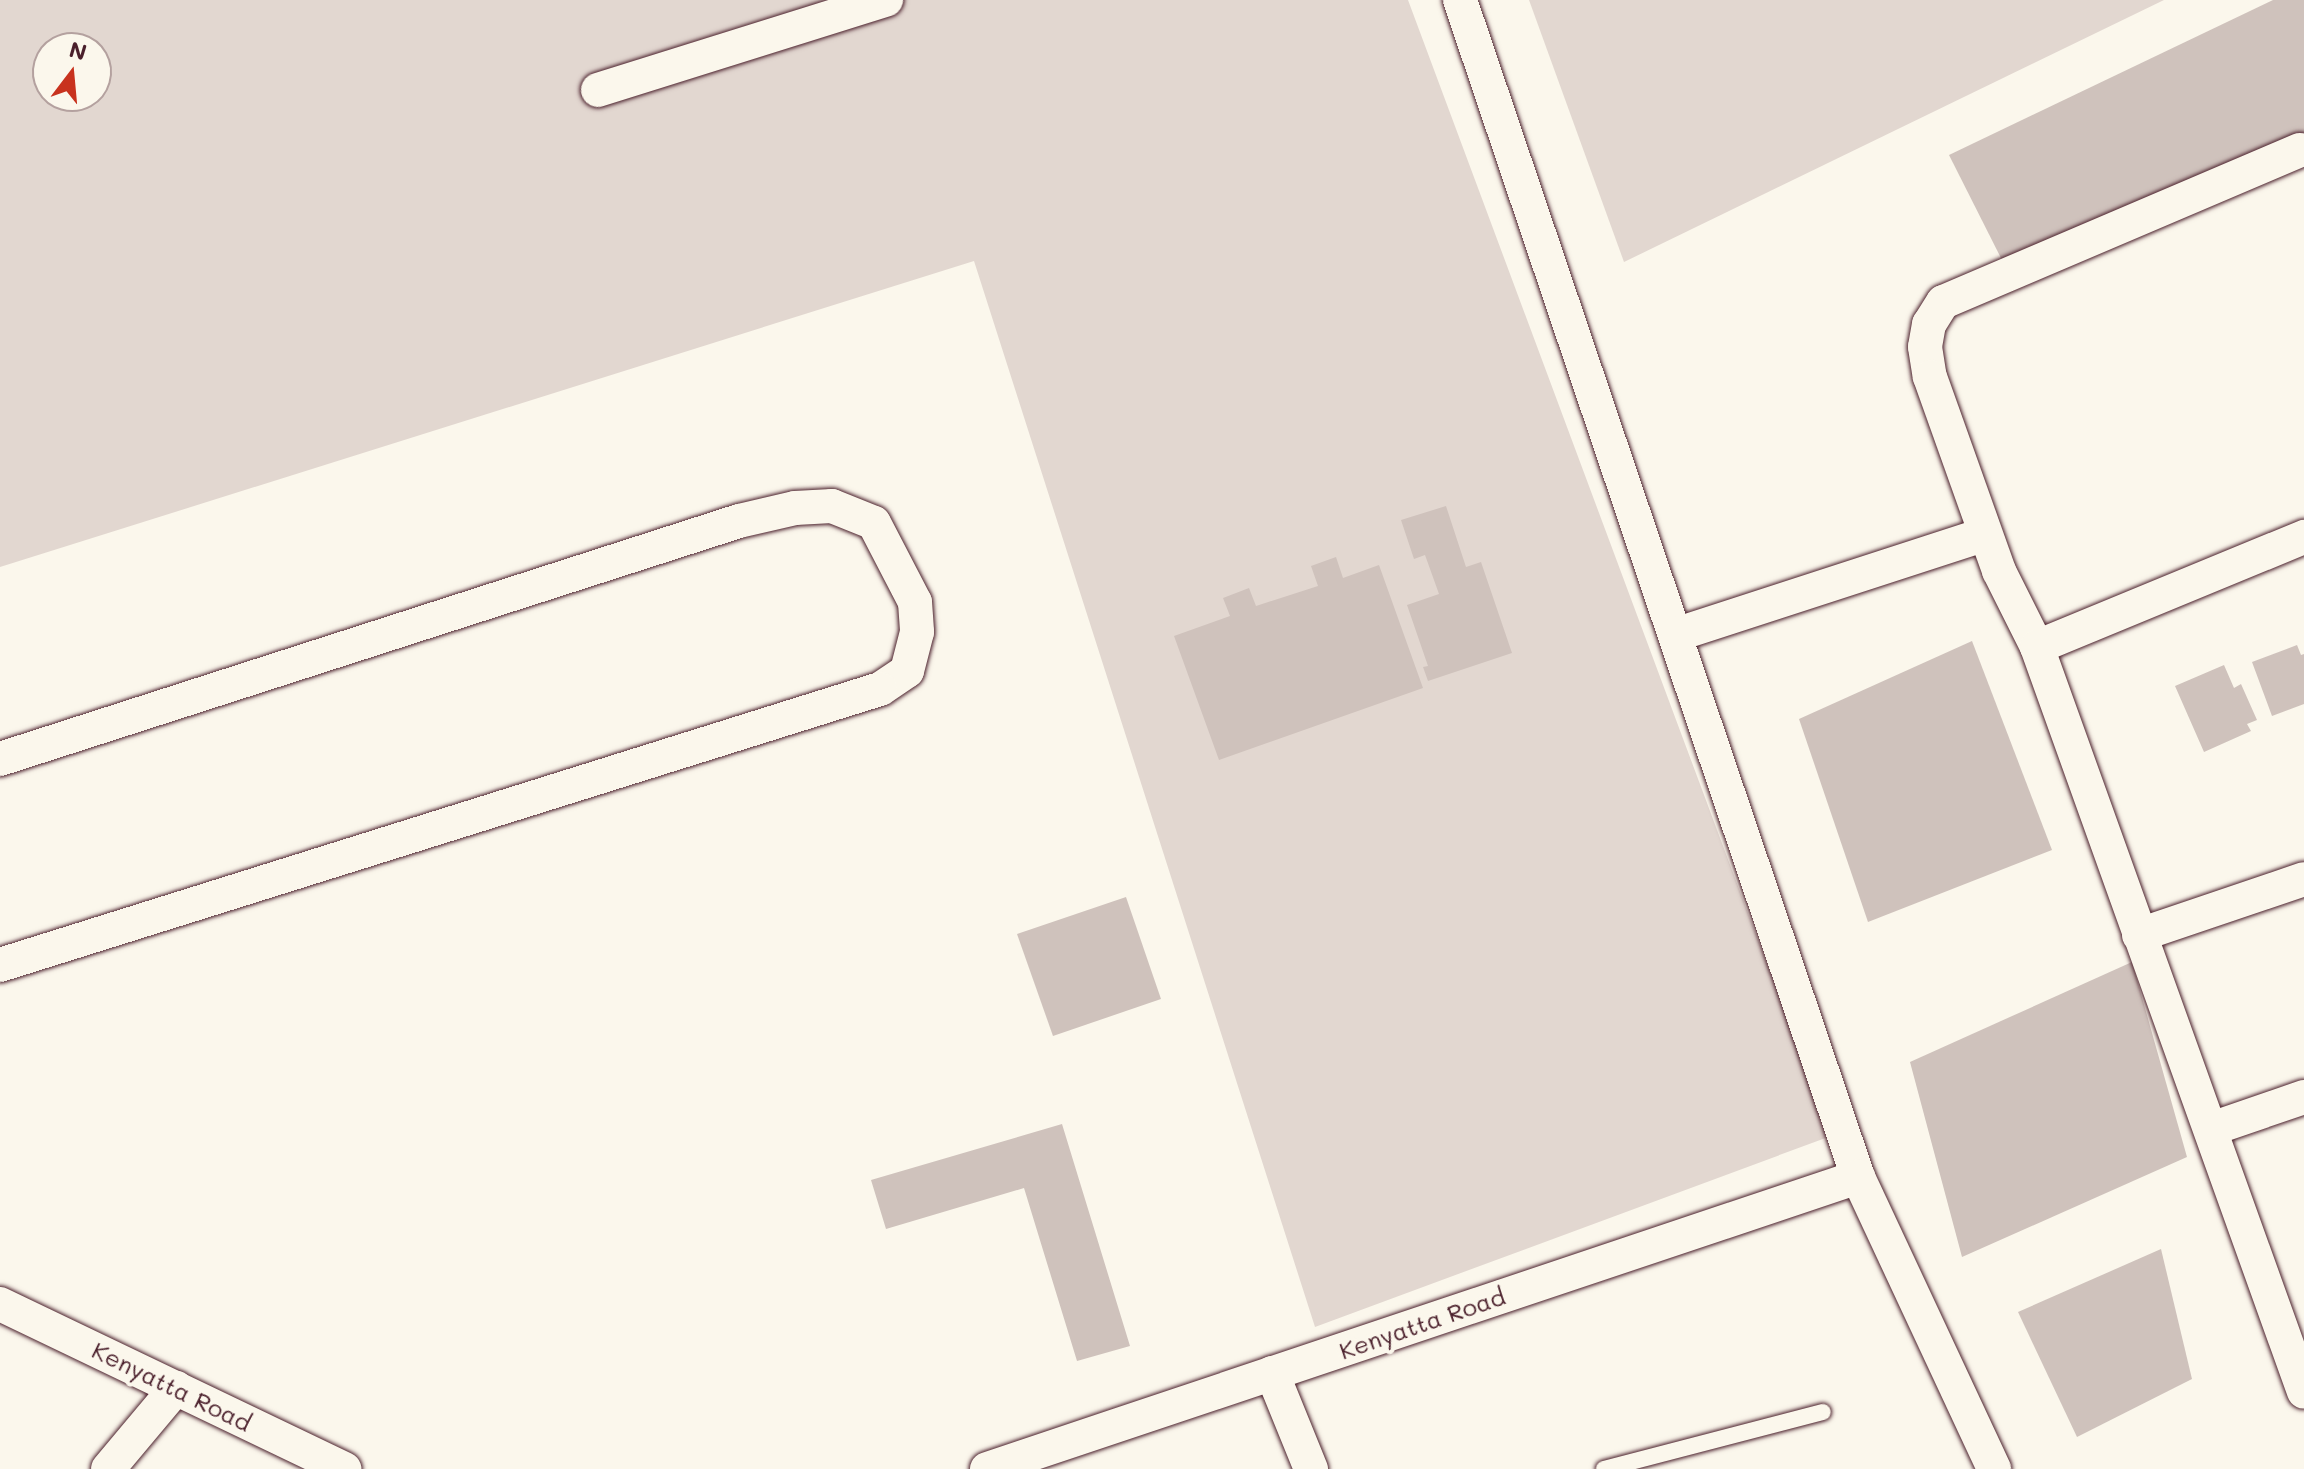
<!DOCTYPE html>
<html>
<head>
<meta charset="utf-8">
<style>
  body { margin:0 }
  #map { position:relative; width:2304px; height:1469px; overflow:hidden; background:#fbf7ec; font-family:Mali,sans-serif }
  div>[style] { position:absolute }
  .green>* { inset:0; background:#e2d7d0 }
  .building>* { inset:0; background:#cfc2bc }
  .roads { filter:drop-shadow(0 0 2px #4a1f2b) drop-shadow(0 0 2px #4a1f2b) }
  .service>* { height:16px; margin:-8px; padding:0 8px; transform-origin:8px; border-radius:8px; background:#fbf7ec }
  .minor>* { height:34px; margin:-17px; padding:0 17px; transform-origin:17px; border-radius:17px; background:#fbf7ec }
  span { translate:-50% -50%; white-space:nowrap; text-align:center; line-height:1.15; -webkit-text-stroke:8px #fbf7ec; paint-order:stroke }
  .street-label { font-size:24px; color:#4a1f2b }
  .north { position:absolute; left:32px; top:32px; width:80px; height:80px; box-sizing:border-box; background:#fbf7ec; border:2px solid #b4a19f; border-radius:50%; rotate:16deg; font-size:22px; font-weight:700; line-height:32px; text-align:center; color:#4a1f2b }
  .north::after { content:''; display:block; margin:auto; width:28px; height:36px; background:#c8321e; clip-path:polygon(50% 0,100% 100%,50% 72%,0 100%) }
</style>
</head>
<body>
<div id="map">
  <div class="green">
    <i style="clip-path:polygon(evenodd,0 0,1408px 0,1831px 1136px,1315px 1327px,974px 261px,0 567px,0 0,48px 48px,96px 48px,96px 96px,48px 96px,48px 48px)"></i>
    <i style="clip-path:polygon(1529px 0,2164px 0,1624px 262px)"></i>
  </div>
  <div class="building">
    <i style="clip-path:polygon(2273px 0,2304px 0,2304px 145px,2006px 268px,1949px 155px)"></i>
    <i style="clip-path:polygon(1446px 506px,1466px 567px,1481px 562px,1512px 653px,1428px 681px,1423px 667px,1428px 666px,1407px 605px,1439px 594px,1425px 555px,1414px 559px,1401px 520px)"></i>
    <i style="clip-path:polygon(1336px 557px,1343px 578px,1379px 565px,1423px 688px,1219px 760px,1174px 636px,1230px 616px,1223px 598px,1249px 588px,1256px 606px,1318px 586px,1311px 566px)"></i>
    <i style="clip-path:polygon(1972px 641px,2052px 850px,1868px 922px,1799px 719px)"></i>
    <i style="clip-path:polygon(2297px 645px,2301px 655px,2304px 654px,2304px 704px,2272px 716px,2252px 662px)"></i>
    <i style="clip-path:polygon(2224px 665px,2234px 688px,2241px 684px,2257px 720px,2247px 724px,2251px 731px,2204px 752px,2175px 686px)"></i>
    <i style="clip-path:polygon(1126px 897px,1161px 999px,1053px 1036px,1017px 934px)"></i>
    <i style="clip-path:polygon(2132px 962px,2187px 1157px,1962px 1257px,1910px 1062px)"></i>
    <i style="clip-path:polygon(1062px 1124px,1130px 1346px,1077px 1361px,1024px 1188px,886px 1229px,871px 1180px)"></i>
    <i style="clip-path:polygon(2161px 1249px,2192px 1379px,2077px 1437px,2018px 1312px)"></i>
  </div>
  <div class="roads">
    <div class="service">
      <i style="left:1604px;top:1469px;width:226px;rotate:-14.6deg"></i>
    </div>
    <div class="minor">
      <i style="left:1460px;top:0;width:1242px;rotate:71.32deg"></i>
      <i style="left:1858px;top:1177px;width:322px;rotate:65deg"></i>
      <i style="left:598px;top:90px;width:302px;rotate:-17.4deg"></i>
      <i style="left:2300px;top:150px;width:388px;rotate:156.9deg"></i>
      <i style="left:1943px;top:302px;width:26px;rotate:122deg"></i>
      <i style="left:1929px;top:324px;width:23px;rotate:100deg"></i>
      <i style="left:1925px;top:347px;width:30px;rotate:81deg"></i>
      <i style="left:1930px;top:377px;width:206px;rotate:70.4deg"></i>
      <i style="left:1999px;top:571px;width:85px;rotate:63.4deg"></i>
      <i style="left:2037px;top:647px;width:791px;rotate:70.28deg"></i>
      <i style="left:1675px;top:635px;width:326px;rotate:-18deg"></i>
      <i style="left:2037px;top:647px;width:289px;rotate:-22.4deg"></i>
      <i style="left:0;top:759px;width:776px;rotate:-17.85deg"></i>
      <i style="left:739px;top:521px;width:57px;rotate:-13.1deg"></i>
      <i style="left:795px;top:508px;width:37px;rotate:-3deg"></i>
      <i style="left:832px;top:506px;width:45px;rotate:22deg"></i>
      <i style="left:874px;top:523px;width:89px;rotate:62.6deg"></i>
      <i style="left:915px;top:602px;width:30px;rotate:86deg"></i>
      <i style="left:917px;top:632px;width:40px;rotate:104.4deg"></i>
      <i style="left:907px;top:671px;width:32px;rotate:146deg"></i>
      <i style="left:880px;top:689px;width:922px;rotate:162.59deg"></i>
      <i style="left:2139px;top:935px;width:174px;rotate:-18.7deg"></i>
      <i style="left:2211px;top:1129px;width:98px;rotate:-19deg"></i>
      <i style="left:0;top:1304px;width:382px;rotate:25.6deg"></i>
      <i style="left:1272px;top:1373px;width:104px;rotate:67.9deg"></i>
      <i style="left:108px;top:1469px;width:106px;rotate:-50deg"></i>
      <i style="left:987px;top:1469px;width:919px;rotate:-18.53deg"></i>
    </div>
  </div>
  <div class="street-label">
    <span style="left:1422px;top:1323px;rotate:-19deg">Kenyatta Road</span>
    <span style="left:172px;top:1386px;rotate:26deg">Kenyatta Road</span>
  </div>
  <div class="north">N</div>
</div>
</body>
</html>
